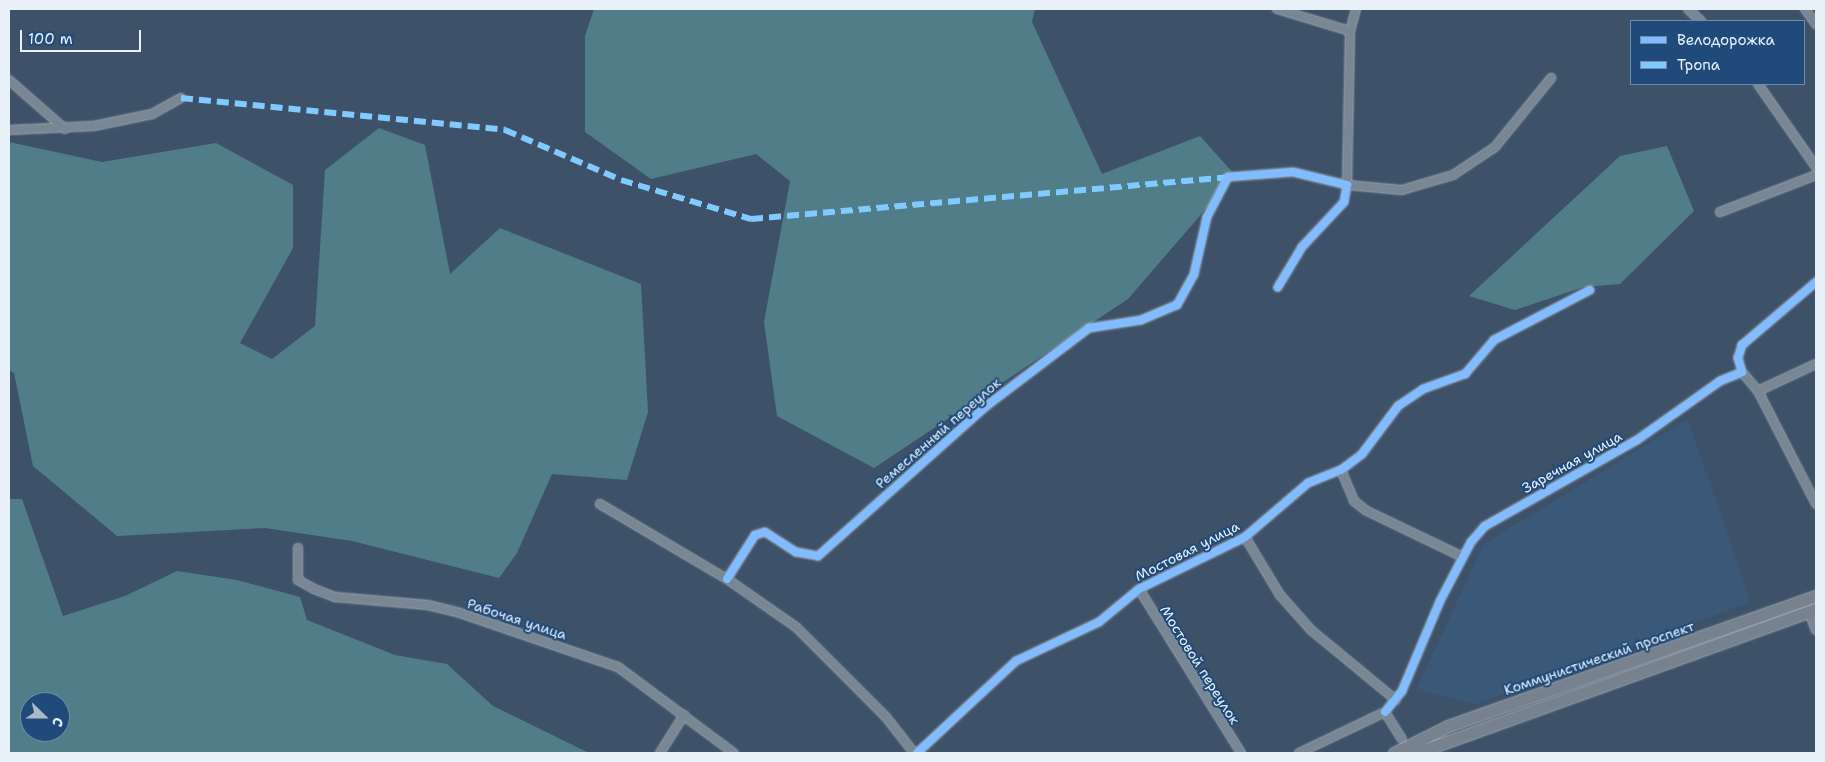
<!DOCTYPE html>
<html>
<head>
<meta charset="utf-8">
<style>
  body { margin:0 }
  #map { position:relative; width:1825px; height:762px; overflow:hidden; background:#3d5269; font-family:"Shantell Sans",sans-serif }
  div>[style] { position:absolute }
  .built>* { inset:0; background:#3a5979 }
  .green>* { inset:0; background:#517d89 }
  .roads { filter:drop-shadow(0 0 1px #9ea9b5) drop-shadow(0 0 1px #9ea9b5) }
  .street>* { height:8px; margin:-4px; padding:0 4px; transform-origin:4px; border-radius:4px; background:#798694 }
  .primary>* { height:11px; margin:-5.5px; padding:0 5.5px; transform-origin:5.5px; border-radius:5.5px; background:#77828e }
  .quiet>* { height:6px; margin-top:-3px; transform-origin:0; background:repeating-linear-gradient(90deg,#80caff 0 12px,transparent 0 18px) }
  .cycleway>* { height:8px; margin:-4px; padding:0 4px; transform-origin:4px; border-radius:4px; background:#80bcff }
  span { translate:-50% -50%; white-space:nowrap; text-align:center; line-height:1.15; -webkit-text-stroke:4px #1f4a7a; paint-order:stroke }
  .street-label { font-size:14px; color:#e8f1f8 }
  .frame { position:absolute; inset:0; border:10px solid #e8f1f8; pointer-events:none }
  .legend { position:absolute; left:1630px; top:20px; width:175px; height:65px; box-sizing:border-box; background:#1f4a7a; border:1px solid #6f8dac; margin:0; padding:6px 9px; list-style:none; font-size:15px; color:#e8f1f8 }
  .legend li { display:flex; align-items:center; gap:10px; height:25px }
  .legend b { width:25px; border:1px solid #6f8dac }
  .north { position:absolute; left:20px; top:692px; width:50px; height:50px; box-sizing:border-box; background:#1f4a7a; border:1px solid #6f8dac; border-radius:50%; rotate:112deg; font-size:14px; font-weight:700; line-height:20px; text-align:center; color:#e8f1f8 }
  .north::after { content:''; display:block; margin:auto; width:18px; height:22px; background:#acb9c6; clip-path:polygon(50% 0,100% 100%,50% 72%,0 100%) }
  .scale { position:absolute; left:20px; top:30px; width:121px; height:22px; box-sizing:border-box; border:2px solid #e8f1f8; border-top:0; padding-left:6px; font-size:15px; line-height:18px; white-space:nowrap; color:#e8f1f8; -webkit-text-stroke:4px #1f4a7a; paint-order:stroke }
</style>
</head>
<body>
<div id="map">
  <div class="built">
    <i style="clip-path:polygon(1688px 419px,1750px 602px,1476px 704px,1416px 690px,1484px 544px)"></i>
  </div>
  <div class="green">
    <i style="clip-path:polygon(594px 9px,1035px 9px,1032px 22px,1102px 174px,1200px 136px,1235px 175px,1128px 299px,874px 468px,777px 416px,764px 322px,790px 181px,756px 154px,651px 179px,585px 132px,585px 36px)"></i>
    <i style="clip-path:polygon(379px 128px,425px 145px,450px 274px,500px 228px,641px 284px,648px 412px,627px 480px,552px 474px,517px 553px,499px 578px,352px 541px,265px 528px,117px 536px,33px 466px,14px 373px,9px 370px,9px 142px,102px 162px,216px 143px,293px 185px,293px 248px,240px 343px,272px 359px,315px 326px,325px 170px)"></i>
    <i style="clip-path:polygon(1667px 146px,1694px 211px,1620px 284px,1584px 287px,1515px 310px,1469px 296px,1620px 156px)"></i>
    <i style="clip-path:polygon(evenodd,9px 499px,22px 499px,63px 616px,125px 596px,177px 571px,237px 580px,300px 597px,307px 620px,395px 655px,447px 664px,493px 706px,589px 753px,9px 753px,9px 499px,30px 702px,60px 702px,60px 732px,30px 732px,30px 702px)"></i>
  </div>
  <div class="roads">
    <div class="street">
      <i style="left:1277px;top:9px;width:76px;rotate:16.8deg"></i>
      <i style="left:1356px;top:9px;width:23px;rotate:105deg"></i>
      <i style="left:1350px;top:31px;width:154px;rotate:91.1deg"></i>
      <i style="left:1347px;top:185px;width:55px;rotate:5.2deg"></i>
      <i style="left:1402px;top:190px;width:53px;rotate:-16.4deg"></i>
      <i style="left:1453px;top:175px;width:50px;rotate:-33.7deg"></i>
      <i style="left:1495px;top:147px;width:89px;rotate:-50.9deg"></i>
      <i style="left:1688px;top:9px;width:18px;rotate:43deg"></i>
      <i style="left:1805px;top:9px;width:19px;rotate:54deg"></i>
      <i style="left:9px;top:80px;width:74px;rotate:41.2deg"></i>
      <i style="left:1758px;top:84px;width:101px;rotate:55.1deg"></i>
      <i style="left:9px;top:130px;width:85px;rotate:-2.7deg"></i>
      <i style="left:94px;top:126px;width:59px;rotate:-11.7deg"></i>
      <i style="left:152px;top:114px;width:33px;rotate:-29deg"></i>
      <i style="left:1720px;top:212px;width:103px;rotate:-21.1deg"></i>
      <i style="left:1742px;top:372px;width:25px;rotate:50deg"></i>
      <i style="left:1758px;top:391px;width:127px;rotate:62.8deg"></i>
      <i style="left:1758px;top:391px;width:64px;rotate:-25deg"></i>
      <i style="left:1341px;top:470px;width:34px;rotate:67deg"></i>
      <i style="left:1354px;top:501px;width:16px;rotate:38deg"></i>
      <i style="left:1367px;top:511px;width:106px;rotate:25.6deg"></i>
      <i style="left:600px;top:504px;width:147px;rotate:30.6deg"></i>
      <i style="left:727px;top:579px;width:84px;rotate:34.8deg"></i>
      <i style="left:796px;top:627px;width:127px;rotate:45deg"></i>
      <i style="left:886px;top:717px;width:46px;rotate:52.1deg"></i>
      <i style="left:1245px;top:537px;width:68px;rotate:58.9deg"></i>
      <i style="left:1280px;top:595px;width:47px;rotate:48.5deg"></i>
      <i style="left:1311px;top:630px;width:110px;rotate:39.5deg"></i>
      <i style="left:298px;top:548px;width:32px;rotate:90deg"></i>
      <i style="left:298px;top:580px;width:18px;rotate:29deg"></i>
      <i style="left:314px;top:589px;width:22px;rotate:21deg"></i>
      <i style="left:335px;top:597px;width:93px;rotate:4.9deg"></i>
      <i style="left:428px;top:605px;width:33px;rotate:14deg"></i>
      <i style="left:460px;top:613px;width:167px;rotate:18.9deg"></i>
      <i style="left:618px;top:667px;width:144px;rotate:36.6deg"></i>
      <i style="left:727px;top:579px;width:52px;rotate:-57.5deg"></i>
      <i style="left:755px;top:535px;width:10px;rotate:-17deg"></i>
      <i style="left:765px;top:532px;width:37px;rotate:33deg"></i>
      <i style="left:796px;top:552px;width:22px;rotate:10deg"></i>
      <i style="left:818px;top:556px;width:224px;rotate:-41.7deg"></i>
      <i style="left:985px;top:407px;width:131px;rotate:-37.2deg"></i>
      <i style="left:1089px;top:328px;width:53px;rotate:-8.7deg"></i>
      <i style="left:1141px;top:320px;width:39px;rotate:-23deg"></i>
      <i style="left:1177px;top:305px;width:35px;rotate:-61deg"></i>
      <i style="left:1194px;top:274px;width:58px;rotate:-77.2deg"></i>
      <i style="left:1207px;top:217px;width:45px;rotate:-62.3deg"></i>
      <i style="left:1228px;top:177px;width:65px;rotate:-4.4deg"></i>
      <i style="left:1293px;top:172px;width:56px;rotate:13.5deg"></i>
      <i style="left:1347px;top:185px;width:17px;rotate:100deg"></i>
      <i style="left:1344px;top:202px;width:62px;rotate:133deg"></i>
      <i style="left:1302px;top:247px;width:47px;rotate:121deg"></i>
      <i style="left:1139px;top:589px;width:193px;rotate:58.1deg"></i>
      <i style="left:1809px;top:612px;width:19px;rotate:69deg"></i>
      <i style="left:1385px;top:712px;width:27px;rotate:-51deg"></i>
      <i style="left:1402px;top:691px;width:98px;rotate:-67.1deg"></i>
      <i style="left:1440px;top:601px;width:67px;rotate:-62.3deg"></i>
      <i style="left:1471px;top:542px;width:21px;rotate:-49deg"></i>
      <i style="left:1485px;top:526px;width:175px;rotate:-29.5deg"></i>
      <i style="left:1637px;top:440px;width:102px;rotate:-35.4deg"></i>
      <i style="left:1720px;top:381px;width:24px;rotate:-22deg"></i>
      <i style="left:1742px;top:372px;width:15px;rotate:-106deg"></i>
      <i style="left:1738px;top:358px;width:14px;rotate:-73deg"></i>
      <i style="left:1742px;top:345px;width:97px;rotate:-40.4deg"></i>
      <i style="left:660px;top:753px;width:45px;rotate:-57.7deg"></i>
      <i style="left:917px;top:753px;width:135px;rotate:-42.9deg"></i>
      <i style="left:1016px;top:661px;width:92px;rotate:-25.2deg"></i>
      <i style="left:1099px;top:622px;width:52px;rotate:-39.5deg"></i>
      <i style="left:1139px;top:589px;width:118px;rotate:-26.1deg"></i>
      <i style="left:1245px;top:537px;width:83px;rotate:-40.6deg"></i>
      <i style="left:1308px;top:483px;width:35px;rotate:-22deg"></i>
      <i style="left:1341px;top:470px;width:26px;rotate:-37deg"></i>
      <i style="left:1362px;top:454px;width:60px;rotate:-53.1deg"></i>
      <i style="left:1398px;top:406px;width:30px;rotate:-34deg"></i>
      <i style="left:1423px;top:389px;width:45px;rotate:-19.7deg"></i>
      <i style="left:1465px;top:374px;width:45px;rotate:-49.5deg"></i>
      <i style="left:1494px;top:340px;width:108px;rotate:-27.5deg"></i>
      <i style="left:1299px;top:753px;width:95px;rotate:-25.5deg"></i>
      <i style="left:1385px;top:712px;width:31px;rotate:58deg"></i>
    </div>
    <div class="primary">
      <i style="left:1394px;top:753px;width:60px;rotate:-26.6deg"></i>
      <i style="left:1448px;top:726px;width:390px;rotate:-19.5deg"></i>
      <i style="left:1416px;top:753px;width:425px;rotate:-19.8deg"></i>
    </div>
  </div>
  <div class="quiet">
    <i style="left:181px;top:98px;width:326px;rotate:5.6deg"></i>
    <i style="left:505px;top:130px;width:126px;rotate:23.3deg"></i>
    <i style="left:621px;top:180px;width:136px;rotate:16.7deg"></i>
    <i style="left:751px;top:219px;width:479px;rotate:-5deg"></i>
  </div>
  <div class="cycleway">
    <i style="left:727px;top:579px;width:52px;rotate:-57.5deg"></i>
    <i style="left:755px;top:535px;width:10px;rotate:-17deg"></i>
    <i style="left:765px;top:532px;width:37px;rotate:33deg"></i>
    <i style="left:796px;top:552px;width:22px;rotate:10deg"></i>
    <i style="left:818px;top:556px;width:224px;rotate:-41.7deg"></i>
    <i style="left:985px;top:407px;width:131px;rotate:-37.2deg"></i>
    <i style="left:1089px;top:328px;width:53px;rotate:-8.7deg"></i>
    <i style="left:1141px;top:320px;width:39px;rotate:-23deg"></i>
    <i style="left:1177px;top:305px;width:35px;rotate:-61deg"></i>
    <i style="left:1194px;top:274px;width:58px;rotate:-77.2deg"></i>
    <i style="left:1207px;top:217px;width:45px;rotate:-62.3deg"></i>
    <i style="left:1228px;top:177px;width:65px;rotate:-4.4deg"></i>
    <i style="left:1293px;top:172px;width:56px;rotate:13.5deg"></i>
    <i style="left:1347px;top:185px;width:17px;rotate:100deg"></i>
    <i style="left:1344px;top:202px;width:62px;rotate:133deg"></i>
    <i style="left:1302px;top:247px;width:47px;rotate:121deg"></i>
    <i style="left:1385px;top:712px;width:27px;rotate:-51deg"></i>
    <i style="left:1402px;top:691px;width:98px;rotate:-67.1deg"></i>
    <i style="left:1440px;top:601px;width:67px;rotate:-62.3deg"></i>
    <i style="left:1471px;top:542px;width:21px;rotate:-49deg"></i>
    <i style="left:1485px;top:526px;width:175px;rotate:-29.5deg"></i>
    <i style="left:1637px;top:440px;width:102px;rotate:-35.4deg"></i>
    <i style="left:1720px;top:381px;width:24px;rotate:-22deg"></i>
    <i style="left:1742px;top:372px;width:15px;rotate:-106deg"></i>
    <i style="left:1738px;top:358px;width:14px;rotate:-73deg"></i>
    <i style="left:1742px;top:345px;width:97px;rotate:-40.4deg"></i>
    <i style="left:917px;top:753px;width:135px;rotate:-42.9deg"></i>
    <i style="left:1016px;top:661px;width:92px;rotate:-25.2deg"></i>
    <i style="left:1099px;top:622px;width:52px;rotate:-39.5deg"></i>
    <i style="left:1139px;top:589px;width:118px;rotate:-26.1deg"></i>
    <i style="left:1245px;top:537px;width:83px;rotate:-40.6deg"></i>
    <i style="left:1308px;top:483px;width:35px;rotate:-22deg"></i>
    <i style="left:1341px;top:470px;width:26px;rotate:-37deg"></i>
    <i style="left:1362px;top:454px;width:60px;rotate:-53.1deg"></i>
    <i style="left:1398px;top:406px;width:30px;rotate:-34deg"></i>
    <i style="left:1423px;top:389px;width:45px;rotate:-19.7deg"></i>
    <i style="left:1465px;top:374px;width:45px;rotate:-49.5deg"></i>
    <i style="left:1494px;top:340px;width:108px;rotate:-27.5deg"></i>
  </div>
  <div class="street-label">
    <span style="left:938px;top:433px;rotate:-41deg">Ремесленный переулок</span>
    <span style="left:1572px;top:462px;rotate:-29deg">Заречная улица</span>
    <span style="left:1187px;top:551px;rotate:-27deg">Мостовая улица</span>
    <span style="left:517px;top:619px;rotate:18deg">Рабочая улица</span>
    <span style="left:1599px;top:658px;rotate:-19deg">Коммунистический проспект</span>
    <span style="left:1200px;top:665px;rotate:58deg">Мостовой переулок</span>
  </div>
  <div class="frame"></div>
  <ul class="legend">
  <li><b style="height:6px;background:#80bcff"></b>Велодорожка</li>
  <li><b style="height:6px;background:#80caff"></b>Тропа</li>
  </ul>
  <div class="north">С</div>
  <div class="scale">100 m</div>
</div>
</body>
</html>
